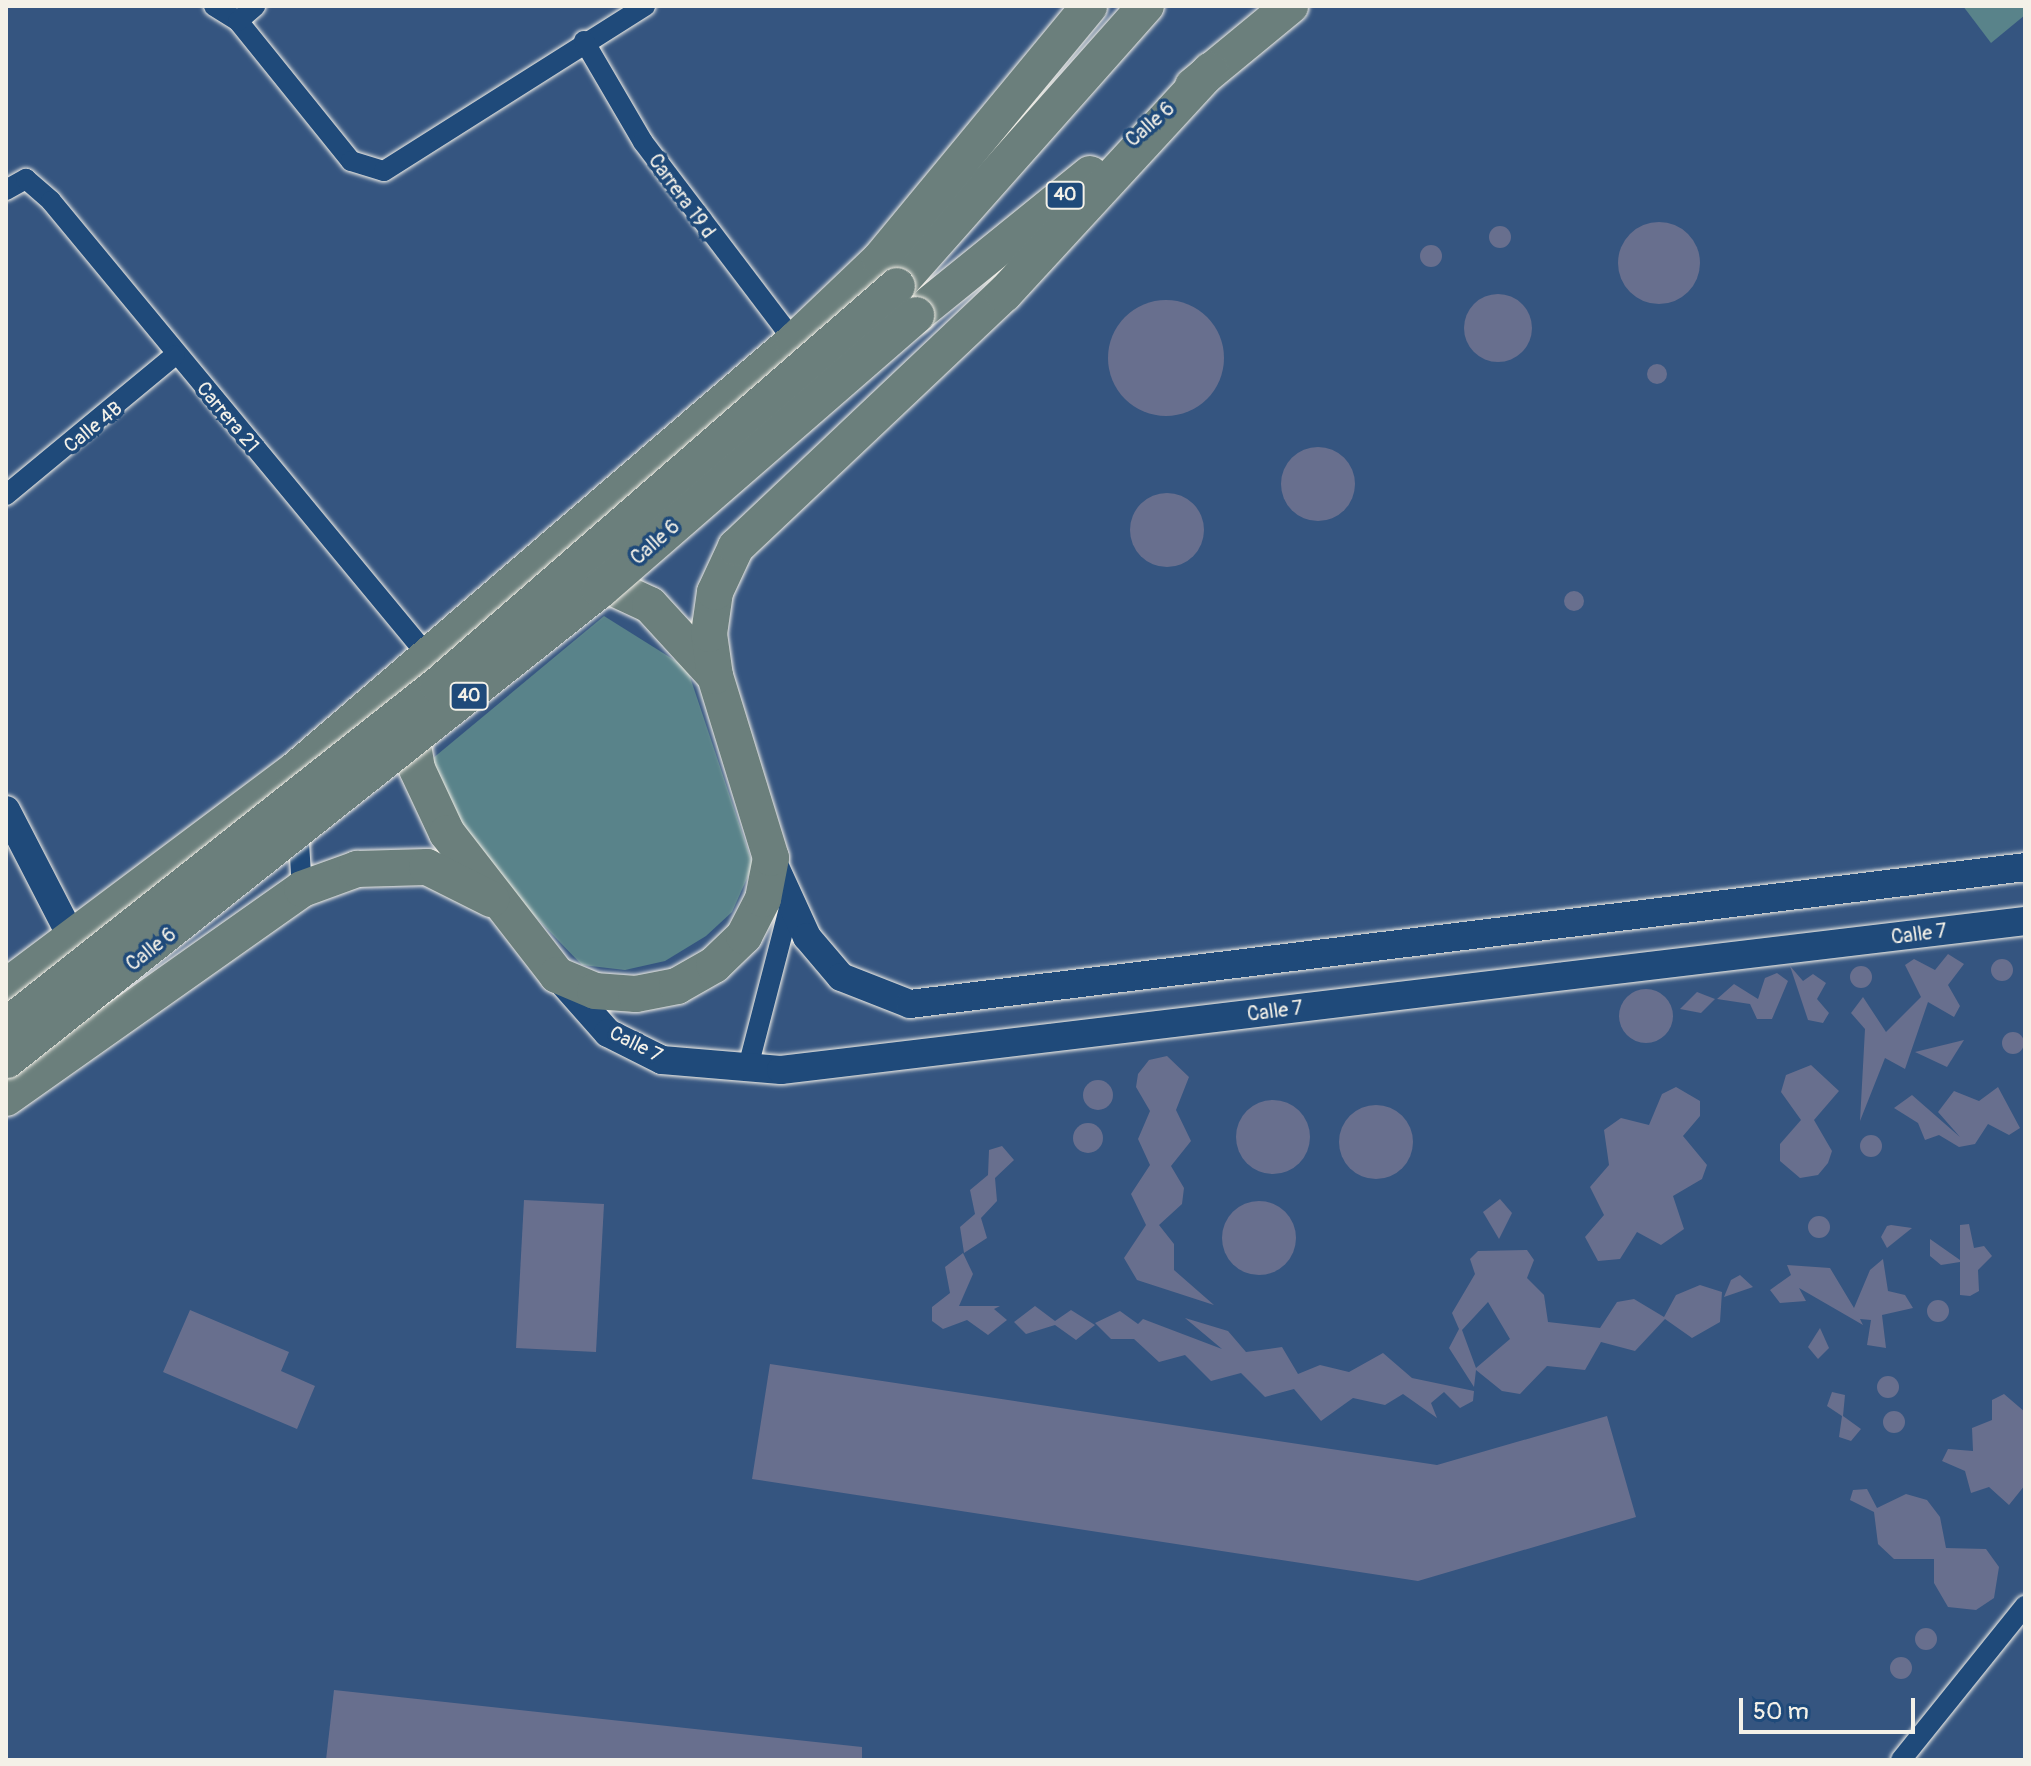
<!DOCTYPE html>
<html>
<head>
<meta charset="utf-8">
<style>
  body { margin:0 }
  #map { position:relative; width:2031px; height:1766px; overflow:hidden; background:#355580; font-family:Pangolin,sans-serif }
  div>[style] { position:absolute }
  .green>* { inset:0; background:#59838a }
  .building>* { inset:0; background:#686f8e }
  .round { border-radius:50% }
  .roads { filter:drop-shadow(0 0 2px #f4f1e8) drop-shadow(0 0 2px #f4f1e8) }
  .street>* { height:20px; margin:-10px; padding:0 10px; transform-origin:10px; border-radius:10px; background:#1f4a7a }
  .secondary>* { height:28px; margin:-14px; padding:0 14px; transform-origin:14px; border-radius:14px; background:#1f4a7a }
  .highway>* { height:36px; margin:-18px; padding:0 18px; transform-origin:18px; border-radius:18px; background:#6b7f7c }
  .bridges { filter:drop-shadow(0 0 2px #f4f1e8) drop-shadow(0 0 2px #f4f1e8) }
  .highway-bridge>* { height:36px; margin:-18px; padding:0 18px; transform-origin:18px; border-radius:18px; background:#6b7f7c }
  span { translate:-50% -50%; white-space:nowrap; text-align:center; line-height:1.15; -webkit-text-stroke:7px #1f4a7a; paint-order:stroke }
  .shield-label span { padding:2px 6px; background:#1f4a7a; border:2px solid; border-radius:6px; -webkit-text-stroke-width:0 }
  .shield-label { font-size:18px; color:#f4f1e8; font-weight:700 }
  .street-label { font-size:20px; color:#f4f1e8 }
  .frame { position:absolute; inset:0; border:8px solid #f4f1e8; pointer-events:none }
  .scale { position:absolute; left:1739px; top:1698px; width:176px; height:36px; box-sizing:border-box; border:4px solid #f4f1e8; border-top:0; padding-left:10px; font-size:24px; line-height:28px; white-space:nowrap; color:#f4f1e8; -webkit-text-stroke:6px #1f4a7a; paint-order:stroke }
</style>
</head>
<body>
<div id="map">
  <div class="green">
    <i style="clip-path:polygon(1963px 6px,2025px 6px,2025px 15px,1991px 43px)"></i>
    <i style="clip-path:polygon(604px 616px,687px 668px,753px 865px,732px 912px,706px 936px,665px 961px,625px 970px,582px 965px,492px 872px,451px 817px,432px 759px)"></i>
  </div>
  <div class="building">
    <i class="round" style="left:1618px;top:222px;width:82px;height:82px"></i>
    <i class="round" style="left:1489px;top:226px;width:22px;height:22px"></i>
    <i class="round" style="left:1420px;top:245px;width:22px;height:22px"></i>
    <i class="round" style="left:1464px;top:294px;width:68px;height:68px"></i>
    <i class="round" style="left:1108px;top:300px;width:116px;height:116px"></i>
    <i class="round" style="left:1647px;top:364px;width:20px;height:20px"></i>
    <i class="round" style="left:1281px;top:447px;width:74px;height:74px"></i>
    <i class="round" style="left:1130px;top:493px;width:74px;height:74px"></i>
    <i class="round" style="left:1564px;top:591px;width:20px;height:20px"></i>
    <i style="clip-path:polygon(1948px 954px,1964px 964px,1948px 985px,1960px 1006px,1954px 1017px,1928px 1002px,1905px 1069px,1885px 1058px,1860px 1121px,1865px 1029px,1851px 1013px,1863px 997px,1886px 1032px,1921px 997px,1905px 965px,1914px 959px,1935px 970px)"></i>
    <i class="round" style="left:1991px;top:959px;width:22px;height:22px"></i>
    <i class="round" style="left:1850px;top:966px;width:22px;height:22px"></i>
    <i style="clip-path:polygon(1790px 966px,1803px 981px,1813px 974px,1826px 983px,1817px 999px,1829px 1013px,1823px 1023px,1808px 1020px)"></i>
    <i style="clip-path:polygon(1777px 973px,1788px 981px,1772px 1019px,1757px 1019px,1750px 1004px,1717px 999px,1734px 984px,1758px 999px,1765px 978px)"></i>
    <i class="round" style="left:1619px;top:989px;width:54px;height:54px"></i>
    <i style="clip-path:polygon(1697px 992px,1715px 999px,1701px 1013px,1680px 1009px)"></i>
    <i class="round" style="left:2002px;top:1032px;width:22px;height:22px"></i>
    <i style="clip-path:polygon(1964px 1040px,1947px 1067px,1915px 1052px)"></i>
    <i style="clip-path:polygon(1167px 1056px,1189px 1077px,1176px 1110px,1191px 1141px,1171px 1166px,1184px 1188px,1182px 1204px,1159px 1225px,1174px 1244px,1174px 1270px,1214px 1305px,1137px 1280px,1124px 1258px,1146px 1225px,1131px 1194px,1150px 1165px,1138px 1139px,1150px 1111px,1136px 1087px,1138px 1074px,1149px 1060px)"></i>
    <i style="clip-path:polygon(1811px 1065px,1839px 1091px,1814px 1120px,1832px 1151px,1828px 1163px,1818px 1175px,1800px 1178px,1780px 1161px,1780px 1144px,1801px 1120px,1781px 1092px,1786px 1075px)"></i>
    <i class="round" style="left:1083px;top:1080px;width:30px;height:30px"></i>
    <i style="clip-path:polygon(1676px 1087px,1700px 1101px,1700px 1116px,1683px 1136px,1707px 1165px,1702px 1179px,1673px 1196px,1684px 1229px,1661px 1245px,1637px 1232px,1620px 1259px,1598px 1261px,1585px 1237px,1604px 1215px,1590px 1187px,1609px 1165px,1604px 1130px,1621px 1118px,1649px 1125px,1662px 1094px)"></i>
    <i style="clip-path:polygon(1998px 1087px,2020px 1128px,2009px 1135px,1988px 1124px,1975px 1144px,1959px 1147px,1939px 1135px,1925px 1140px,1918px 1123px,1894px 1108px,1912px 1095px,1960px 1137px,1938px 1112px,1954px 1091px,1979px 1101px)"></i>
    <i class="round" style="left:1236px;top:1100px;width:74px;height:74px"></i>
    <i class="round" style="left:1339px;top:1105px;width:74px;height:74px"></i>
    <i class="round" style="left:1073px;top:1123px;width:30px;height:30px"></i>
    <i class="round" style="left:1860px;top:1135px;width:22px;height:22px"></i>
    <i style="clip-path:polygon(1002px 1146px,1014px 1160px,995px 1178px,997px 1201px,981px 1218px,987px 1238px,964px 1253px,960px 1227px,975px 1214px,970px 1190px,988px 1175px,989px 1150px)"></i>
    <i style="clip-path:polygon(1500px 1199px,1512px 1213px,1499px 1239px,1483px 1212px)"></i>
    <i style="clip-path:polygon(524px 1200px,604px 1204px,596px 1352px,516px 1348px)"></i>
    <i class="round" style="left:1222px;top:1201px;width:74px;height:74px"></i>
    <i class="round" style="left:1808px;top:1216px;width:22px;height:22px"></i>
    <i style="clip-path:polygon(1969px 1224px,1974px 1248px,1984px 1246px,1992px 1256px,1978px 1270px,1979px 1291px,1970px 1296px,1960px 1295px,1960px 1262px,1941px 1265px,1930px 1256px,1930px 1239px,1960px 1260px,1960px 1225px)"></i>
    <i style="clip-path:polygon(1887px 1226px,1891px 1225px,1912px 1228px,1887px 1248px,1881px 1237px)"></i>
    <i style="clip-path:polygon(evenodd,1527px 1250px,1534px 1260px,1527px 1278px,1544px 1295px,1548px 1322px,1600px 1328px,1617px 1302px,1634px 1299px,1664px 1317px,1676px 1295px,1700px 1285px,1722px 1292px,1720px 1322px,1692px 1338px,1665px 1319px,1635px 1351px,1601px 1342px,1585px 1370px,1547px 1366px,1520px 1394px,1502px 1391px,1476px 1370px,1474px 1387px,1449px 1348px,1459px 1329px,1452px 1313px,1475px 1274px,1470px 1259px,1478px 1251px,1527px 1250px,1488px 1302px,1510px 1339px,1476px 1368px,1462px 1330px,1488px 1302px)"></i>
    <i style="clip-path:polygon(963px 1253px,973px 1274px,959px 1306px,1000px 1306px,994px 1309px,1007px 1320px,988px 1335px,967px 1320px,943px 1329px,932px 1321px,932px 1307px,950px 1293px,945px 1267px)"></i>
    <i style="clip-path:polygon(1883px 1259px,1888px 1291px,1905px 1295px,1913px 1308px,1882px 1315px,1886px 1348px,1867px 1345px,1871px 1320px,1860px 1319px,1863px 1325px,1799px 1288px,1806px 1301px,1780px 1303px,1770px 1290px,1791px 1275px,1787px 1265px,1830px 1268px,1854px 1308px,1870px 1270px)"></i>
    <i style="clip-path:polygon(1740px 1275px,1753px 1287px,1724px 1297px,1731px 1280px)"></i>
    <i class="round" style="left:1927px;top:1300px;width:22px;height:22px"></i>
    <i style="clip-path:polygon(1035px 1306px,1055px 1321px,1071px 1310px,1095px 1325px,1076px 1340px,1055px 1325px,1026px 1334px,1014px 1322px)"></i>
    <i style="clip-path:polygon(190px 1310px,289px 1352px,281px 1371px,315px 1386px,297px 1429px,163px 1372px)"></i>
    <i style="clip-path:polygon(1120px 1311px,1138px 1324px,1143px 1319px,1222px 1349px,1185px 1318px,1228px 1331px,1246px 1352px,1282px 1347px,1298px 1374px,1320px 1365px,1349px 1372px,1383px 1353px,1412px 1378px,1474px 1391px,1473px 1401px,1460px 1408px,1444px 1392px,1431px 1403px,1437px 1418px,1403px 1394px,1385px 1405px,1353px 1398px,1321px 1421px,1294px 1389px,1265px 1397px,1241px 1373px,1211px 1381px,1185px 1355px,1159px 1362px,1134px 1339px,1111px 1339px,1095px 1323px)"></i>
    <i style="clip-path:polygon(1820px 1328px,1829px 1348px,1818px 1359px,1808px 1347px)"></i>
    <i style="clip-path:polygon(770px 1364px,1437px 1465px,1607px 1416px,1636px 1517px,1418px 1581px,752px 1479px)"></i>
    <i class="round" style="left:1877px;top:1376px;width:22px;height:22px"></i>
    <i style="clip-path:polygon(1832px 1392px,1845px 1395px,1843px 1416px,1861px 1429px,1851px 1441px,1839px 1437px,1842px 1416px,1827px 1406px)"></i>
    <i style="clip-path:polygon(2004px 1394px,2025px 1412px,2025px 1485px,2009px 1505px,1989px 1487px,1971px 1493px,1965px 1471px,1942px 1461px,1948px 1449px,1973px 1451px,1972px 1428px,1992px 1420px,1992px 1400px)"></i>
    <i class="round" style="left:1883px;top:1411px;width:22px;height:22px"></i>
    <i style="clip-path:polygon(1867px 1489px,1877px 1508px,1906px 1494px,1927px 1500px,1940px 1517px,1946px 1548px,1986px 1549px,1999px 1567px,1994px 1598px,1976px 1610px,1948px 1607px,1934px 1583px,1934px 1559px,1894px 1559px,1878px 1544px,1874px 1512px,1850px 1500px,1853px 1490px)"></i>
    <i class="round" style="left:1915px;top:1628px;width:22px;height:22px"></i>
    <i class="round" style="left:1890px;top:1657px;width:22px;height:22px"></i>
    <i style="clip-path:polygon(334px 1690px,862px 1747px,862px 1760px,326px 1760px)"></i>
  </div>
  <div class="roads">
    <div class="street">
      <i style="left:214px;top:6px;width:28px;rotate:32deg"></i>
      <i style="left:238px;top:21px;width:180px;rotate:51.1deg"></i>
      <i style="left:351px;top:161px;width:34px;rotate:17deg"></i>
      <i style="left:384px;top:171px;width:309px;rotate:-32.3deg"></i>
      <i style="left:238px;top:21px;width:23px;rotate:-41deg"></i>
      <i style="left:584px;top:41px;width:117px;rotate:59.7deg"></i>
      <i style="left:643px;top:142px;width:250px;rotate:52.8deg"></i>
      <i style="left:6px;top:190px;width:23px;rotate:-29deg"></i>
      <i style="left:26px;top:179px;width:33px;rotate:41deg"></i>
      <i style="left:51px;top:201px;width:591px;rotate:50.36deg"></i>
      <i style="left:6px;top:495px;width:219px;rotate:-39.6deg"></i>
      <i style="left:298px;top:827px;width:62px;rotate:86.3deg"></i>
      <i style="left:747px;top:1071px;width:176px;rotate:-75.5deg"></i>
      <i style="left:1901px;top:1760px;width:198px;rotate:-51.2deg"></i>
    </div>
    <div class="secondary">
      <i style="left:6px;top:810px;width:144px;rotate:62.7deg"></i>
      <i style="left:771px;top:858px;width:87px;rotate:65.5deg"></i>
      <i style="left:807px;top:937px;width:52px;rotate:49.6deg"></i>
      <i style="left:841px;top:977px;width:74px;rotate:21.4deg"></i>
      <i style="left:910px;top:1004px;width:1123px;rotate:-7deg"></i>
      <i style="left:560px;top:979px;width:72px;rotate:48.4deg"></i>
      <i style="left:608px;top:1033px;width:60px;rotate:26.6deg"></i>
      <i style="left:662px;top:1060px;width:119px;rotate:4.8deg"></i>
      <i style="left:781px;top:1070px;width:1253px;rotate:-6.83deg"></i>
    </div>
    <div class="highway">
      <i style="left:1193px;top:86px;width:126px;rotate:-39.5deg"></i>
      <i style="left:897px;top:286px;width:375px;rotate:-48.4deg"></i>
      <i style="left:916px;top:315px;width:224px;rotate:-39deg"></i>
      <i style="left:579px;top:572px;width:78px;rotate:24.9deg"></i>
      <i style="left:650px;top:605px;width:96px;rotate:47.5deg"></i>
      <i style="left:402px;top:681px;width:89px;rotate:80.3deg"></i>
      <i style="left:417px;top:769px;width:71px;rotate:64.9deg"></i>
      <i style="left:447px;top:833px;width:180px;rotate:52.2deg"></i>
      <i style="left:557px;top:975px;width:41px;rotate:22.8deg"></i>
      <i style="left:595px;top:991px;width:41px;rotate:4.2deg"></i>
      <i style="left:636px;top:994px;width:42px;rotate:-11deg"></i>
      <i style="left:677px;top:986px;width:43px;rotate:-29.6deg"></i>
      <i style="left:714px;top:965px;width:42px;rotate:-44deg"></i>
      <i style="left:744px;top:936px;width:42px;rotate:-62.8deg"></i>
      <i style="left:763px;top:899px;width:42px;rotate:-79deg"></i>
      <i style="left:771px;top:858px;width:190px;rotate:-107.1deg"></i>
      <i style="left:715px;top:676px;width:42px;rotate:-98.1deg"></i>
      <i style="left:709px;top:634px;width:42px;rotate:-81.9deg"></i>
      <i style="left:715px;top:592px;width:50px;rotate:-65deg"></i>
      <i style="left:736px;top:547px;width:369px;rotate:-43.4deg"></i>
      <i style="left:1004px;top:294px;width:304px;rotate:-47.3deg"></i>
      <i style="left:6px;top:987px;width:360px;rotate:-36.9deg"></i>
      <i style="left:294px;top:771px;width:659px;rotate:-40.7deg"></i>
      <i style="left:794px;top:341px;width:119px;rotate:-43.6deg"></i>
      <i style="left:880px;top:259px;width:328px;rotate:-50.4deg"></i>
      <i style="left:6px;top:1098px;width:362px;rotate:-35.2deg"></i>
      <i style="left:302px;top:889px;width:59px;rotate:-20deg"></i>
      <i style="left:357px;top:869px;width:70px;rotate:-1.6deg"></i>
      <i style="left:427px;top:867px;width:72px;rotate:26.6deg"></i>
    </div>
  </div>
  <div class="bridges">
    <div class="highway-bridge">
      <i style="left:6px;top:1026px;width:550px;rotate:-38.29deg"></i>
      <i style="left:438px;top:685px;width:608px;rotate:-41deg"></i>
      <i style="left:7px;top:1060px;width:757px;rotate:-38.4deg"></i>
      <i style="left:600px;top:590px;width:419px;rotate:-41deg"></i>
    </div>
  </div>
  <div class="shield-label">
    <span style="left:1065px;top:195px">40</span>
    <span style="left:469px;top:696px">40</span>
  </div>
  <div class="street-label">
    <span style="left:1150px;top:124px;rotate:-41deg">Calle 6</span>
    <span style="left:682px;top:196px;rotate:54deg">Carrera 19 d</span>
    <span style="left:228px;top:417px;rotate:50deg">Carrera 21</span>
    <span style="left:93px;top:427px;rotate:-39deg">Calle 4B</span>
    <span style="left:655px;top:542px;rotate:-41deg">Calle 6</span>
    <span style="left:1919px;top:934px;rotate:-7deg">Calle 7</span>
    <span style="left:151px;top:949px;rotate:-38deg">Calle 6</span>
    <span style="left:1275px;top:1011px;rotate:-7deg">Calle 7</span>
    <span style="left:636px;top:1044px;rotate:27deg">Calle 7</span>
  </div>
  <div class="frame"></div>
  <div class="scale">50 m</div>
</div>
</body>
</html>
